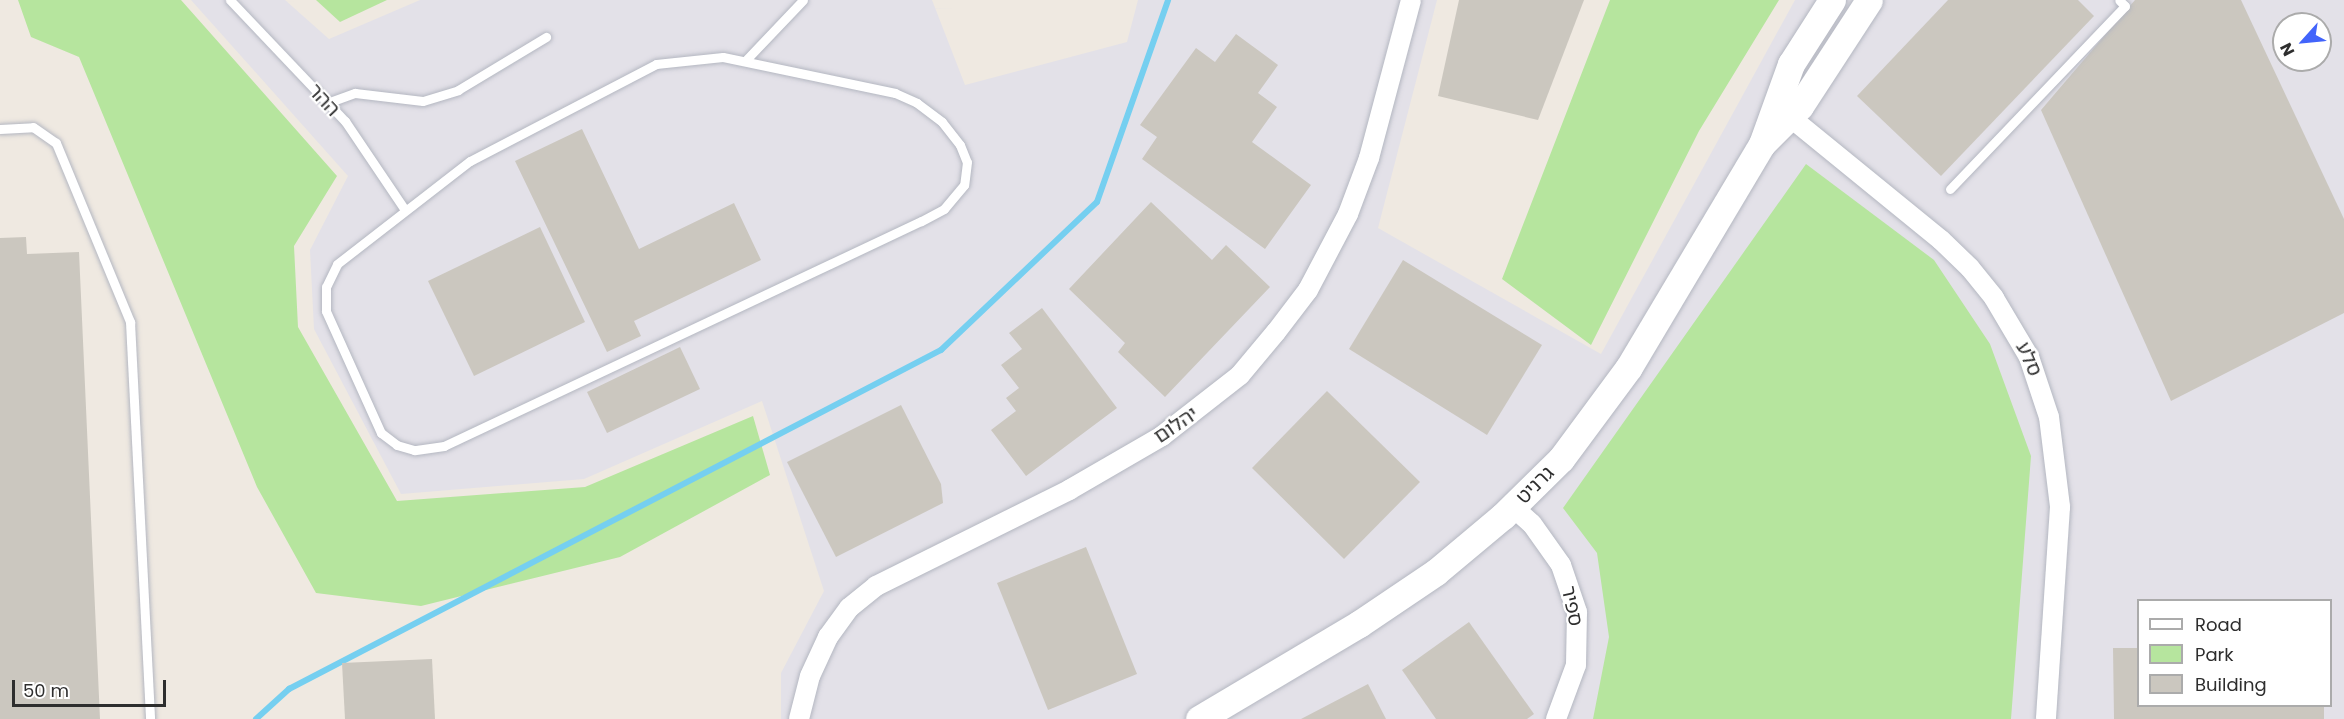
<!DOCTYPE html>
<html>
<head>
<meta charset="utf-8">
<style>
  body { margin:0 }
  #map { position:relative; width:2344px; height:719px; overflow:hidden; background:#efe9e1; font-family:Poppins,"Noto Sans Hebrew",sans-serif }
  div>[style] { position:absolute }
  .industrial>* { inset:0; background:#e3e1e8 }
  .green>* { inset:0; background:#b6e59e }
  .stream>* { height:6px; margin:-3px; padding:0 3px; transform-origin:3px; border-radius:3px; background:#75cff0 }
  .building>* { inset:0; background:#cbc7bf }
  .roads { filter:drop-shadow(0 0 2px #b4b7c1) drop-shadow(0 0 2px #b4b7c1) }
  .lane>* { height:9px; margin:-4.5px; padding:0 4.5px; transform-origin:4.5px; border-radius:4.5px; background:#fff }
  .street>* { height:20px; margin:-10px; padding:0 10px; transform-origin:10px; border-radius:10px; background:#fff }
  .secondary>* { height:27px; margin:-13.5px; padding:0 13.5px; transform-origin:13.5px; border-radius:13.5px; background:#fff }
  span { translate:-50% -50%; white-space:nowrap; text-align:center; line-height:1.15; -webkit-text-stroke:4.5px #fff; paint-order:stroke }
  .street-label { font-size:20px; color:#2e2e2e }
  .legend { position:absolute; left:2137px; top:599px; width:195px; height:108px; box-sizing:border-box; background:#fff; border:2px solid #ababab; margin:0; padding:8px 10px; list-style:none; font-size:18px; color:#2e2e2e }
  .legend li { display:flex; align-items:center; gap:12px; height:30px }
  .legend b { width:30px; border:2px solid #ababab }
  .north { position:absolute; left:2272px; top:12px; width:60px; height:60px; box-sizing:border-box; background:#fff; border:2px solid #ababab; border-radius:50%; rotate:243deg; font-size:16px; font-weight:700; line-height:24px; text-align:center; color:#2e2e2e }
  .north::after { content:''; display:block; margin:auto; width:21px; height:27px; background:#4264fb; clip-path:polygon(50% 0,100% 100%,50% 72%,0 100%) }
  .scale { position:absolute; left:12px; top:680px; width:154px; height:27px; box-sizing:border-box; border:3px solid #2e2e2e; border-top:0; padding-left:8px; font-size:18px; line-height:21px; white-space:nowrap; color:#2e2e2e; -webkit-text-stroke:4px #fff; paint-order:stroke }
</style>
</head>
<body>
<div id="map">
  <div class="industrial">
    <i style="clip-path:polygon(evenodd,191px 0,285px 0,329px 39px,420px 0,932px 0,965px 85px,1127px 42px,1138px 0,1437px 0,1378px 228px,1601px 354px,1795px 0,2344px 0,2344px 719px,781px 719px,781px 673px,824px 591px,762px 401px,584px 479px,401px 494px,314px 329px,310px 250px,348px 176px,191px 0,2284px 24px,2320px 24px,2320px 60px,2284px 60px,2284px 24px,191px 0,2138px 600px,2330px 600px,2330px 706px,2138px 706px,2138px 600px)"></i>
  </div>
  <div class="green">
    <i style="clip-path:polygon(18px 0,181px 0,337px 176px,294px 246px,298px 327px,397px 501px,585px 487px,753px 416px,770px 475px,620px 557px,421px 606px,316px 593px,257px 487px,79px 57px,31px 37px)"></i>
    <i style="clip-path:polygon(316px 0,387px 0,340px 22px)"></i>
    <i style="clip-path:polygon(1610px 0,1779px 0,1699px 131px,1591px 345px,1502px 279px)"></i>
    <i style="clip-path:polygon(1806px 164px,1934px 260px,1990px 344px,2031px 456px,2011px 719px,1593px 719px,1609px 637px,1597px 553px,1563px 508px)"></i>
  </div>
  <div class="stream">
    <i style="left:256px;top:719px;width:45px;rotate:-42.3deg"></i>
    <i style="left:289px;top:689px;width:735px;rotate:-27.47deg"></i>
    <i style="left:941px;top:350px;width:215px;rotate:-43.5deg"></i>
    <i style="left:1097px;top:202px;width:214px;rotate:-70.6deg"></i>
  </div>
  <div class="building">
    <i style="clip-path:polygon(1459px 0,1584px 0,1538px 120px,1438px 96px)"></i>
    <i style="clip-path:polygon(1948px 0,2078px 0,2094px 16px,1941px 176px,1857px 96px)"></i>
    <i style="clip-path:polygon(2135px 0,2241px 0,2344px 219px,2344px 313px,2171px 401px,2041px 110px)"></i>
    <i style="clip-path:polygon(1236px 34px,1278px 65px,1258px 93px,1277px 107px,1252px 142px,1311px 185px,1265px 249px,1142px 159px,1157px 137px,1140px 125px,1196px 48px,1215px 62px)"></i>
    <i style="clip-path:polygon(582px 129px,639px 249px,734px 203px,761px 260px,634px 321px,641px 336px,607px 352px,515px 161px)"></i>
    <i style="clip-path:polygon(1151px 202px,1212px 260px,1226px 245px,1270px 287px,1165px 397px,1118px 352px,1125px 343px,1069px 289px)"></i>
    <i style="clip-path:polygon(540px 227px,585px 322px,474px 376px,428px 281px)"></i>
    <i style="clip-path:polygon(26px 237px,27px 254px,79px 252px,100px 719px,0 719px,0 238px)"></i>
    <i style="clip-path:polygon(1403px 260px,1542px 345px,1487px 435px,1349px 349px)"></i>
    <i style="clip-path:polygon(1042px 308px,1117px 408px,1026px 476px,991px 430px,1016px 411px,1006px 398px,1019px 388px,1001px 365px,1022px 349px,1009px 333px)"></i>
    <i style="clip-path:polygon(680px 347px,700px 389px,607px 433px,587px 392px)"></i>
    <i style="clip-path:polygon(1327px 391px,1420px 482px,1344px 559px,1252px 468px)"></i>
    <i style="clip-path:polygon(901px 405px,941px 484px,943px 503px,836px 557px,787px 462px)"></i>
    <i style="clip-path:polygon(1086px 547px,1137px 674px,1048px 710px,997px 583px)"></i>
    <i style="clip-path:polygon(1469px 622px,1534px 714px,1527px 719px,1436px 719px,1402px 670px)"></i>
    <i style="clip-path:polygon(2113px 648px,2138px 648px,2138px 706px,2324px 706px,2324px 719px,2114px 719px)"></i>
    <i style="clip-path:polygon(432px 659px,435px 719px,345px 719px,342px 663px)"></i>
    <i style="clip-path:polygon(1368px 684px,1386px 719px,1301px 719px)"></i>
  </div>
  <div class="roads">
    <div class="lane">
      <i style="left:230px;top:0;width:167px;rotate:46.5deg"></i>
      <i style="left:345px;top:121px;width:107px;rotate:56deg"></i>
      <i style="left:723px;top:57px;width:176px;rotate:11.8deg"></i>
      <i style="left:895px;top:93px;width:24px;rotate:24deg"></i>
      <i style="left:917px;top:103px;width:31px;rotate:37deg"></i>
      <i style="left:942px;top:122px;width:29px;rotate:52deg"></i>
      <i style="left:960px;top:145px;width:18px;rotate:68deg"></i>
      <i style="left:967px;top:162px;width:23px;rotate:97deg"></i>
      <i style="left:964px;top:185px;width:31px;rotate:130deg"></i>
      <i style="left:944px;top:209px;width:26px;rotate:152deg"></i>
      <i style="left:921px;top:221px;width:527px;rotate:154.75deg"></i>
      <i style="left:444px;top:446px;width:30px;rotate:172deg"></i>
      <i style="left:414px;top:450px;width:18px;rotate:-164deg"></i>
      <i style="left:397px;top:445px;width:20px;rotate:-143deg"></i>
      <i style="left:381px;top:433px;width:134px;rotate:-114.3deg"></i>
      <i style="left:326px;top:311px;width:24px;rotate:-90deg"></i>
      <i style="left:326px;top:287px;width:25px;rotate:-64deg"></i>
      <i style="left:337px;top:264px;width:168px;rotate:-37.8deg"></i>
      <i style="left:470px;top:161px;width:210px;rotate:-27.5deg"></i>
      <i style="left:656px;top:64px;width:67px;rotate:-6deg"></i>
      <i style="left:745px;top:61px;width:84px;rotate:-46.4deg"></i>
      <i style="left:327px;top:103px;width:30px;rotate:-20deg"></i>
      <i style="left:355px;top:93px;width:68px;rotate:6.7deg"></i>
      <i style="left:423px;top:101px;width:37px;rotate:-17deg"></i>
      <i style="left:458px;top:90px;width:103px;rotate:-31.1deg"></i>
      <i style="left:0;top:129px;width:33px;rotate:-3deg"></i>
      <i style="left:33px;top:127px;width:28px;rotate:35deg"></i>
      <i style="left:56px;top:143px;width:194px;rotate:67.5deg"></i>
      <i style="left:130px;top:322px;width:398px;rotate:87.1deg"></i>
      <i style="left:1950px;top:189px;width:253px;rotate:-46.3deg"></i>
      <i style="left:2125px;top:6px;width:8px;rotate:-135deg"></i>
    </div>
    <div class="street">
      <i style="left:1779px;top:108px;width:209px;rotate:39.2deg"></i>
      <i style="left:1941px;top:240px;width:40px;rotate:44deg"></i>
      <i style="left:1970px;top:268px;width:38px;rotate:51deg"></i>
      <i style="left:1994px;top:298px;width:69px;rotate:59.3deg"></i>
      <i style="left:2029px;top:357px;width:63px;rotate:71.6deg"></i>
      <i style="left:2049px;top:417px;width:91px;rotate:83deg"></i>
      <i style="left:2060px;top:507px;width:212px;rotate:93.8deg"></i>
      <i style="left:1513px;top:507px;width:25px;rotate:42deg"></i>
      <i style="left:1532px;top:524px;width:50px;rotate:54.7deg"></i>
      <i style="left:1561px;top:565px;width:50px;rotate:71.2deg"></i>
      <i style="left:1577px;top:612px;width:53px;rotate:91.1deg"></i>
      <i style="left:1576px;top:665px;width:58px;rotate:110.3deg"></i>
      <i style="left:799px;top:719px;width:44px;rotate:-75.7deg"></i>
      <i style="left:810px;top:676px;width:43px;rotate:-65.2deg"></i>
      <i style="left:828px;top:637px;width:36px;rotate:-54deg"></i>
      <i style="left:849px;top:608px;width:35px;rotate:-39deg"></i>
      <i style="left:876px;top:586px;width:216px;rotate:-26.4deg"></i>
      <i style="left:1069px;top:490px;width:108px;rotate:-30.1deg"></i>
      <i style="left:1162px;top:436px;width:99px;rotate:-38deg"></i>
      <i style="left:1240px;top:375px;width:56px;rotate:-50.1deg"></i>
      <i style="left:1276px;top:332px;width:53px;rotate:-52.7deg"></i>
      <i style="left:1308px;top:290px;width:86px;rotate:-62.2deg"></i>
      <i style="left:1348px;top:214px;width:60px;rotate:-69.4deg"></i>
      <i style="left:1369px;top:158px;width:163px;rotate:-75.1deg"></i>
    </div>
    <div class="secondary">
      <i style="left:1763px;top:143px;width:52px;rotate:-45deg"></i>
      <i style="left:1800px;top:106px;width:126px;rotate:-56.9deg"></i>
      <i style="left:1199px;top:719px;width:186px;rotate:-30.7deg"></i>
      <i style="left:1359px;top:624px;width:93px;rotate:-34deg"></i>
      <i style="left:1436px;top:572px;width:87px;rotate:-39.9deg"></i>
      <i style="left:1503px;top:516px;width:81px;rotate:-44.5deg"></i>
      <i style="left:1561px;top:459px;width:114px;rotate:-53.5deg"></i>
      <i style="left:1629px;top:367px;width:260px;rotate:-59.2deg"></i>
      <i style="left:1762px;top:144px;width:85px;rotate:-70.1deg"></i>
      <i style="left:1791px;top:64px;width:76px;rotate:-57.4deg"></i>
    </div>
  </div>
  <div class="street-label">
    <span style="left:324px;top:100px;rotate:47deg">ההר</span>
    <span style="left:2029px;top:359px;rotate:66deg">סלע</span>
    <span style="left:1176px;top:425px;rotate:-34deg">יהלום</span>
    <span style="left:1535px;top:485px;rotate:-45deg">גרניט</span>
    <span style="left:1572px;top:606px;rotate:78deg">ספיר</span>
  </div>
  <ul class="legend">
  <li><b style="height:8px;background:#fff"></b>Road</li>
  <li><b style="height:16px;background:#b6e59e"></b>Park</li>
  <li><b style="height:16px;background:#cbc7bf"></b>Building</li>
  </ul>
  <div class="north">N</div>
  <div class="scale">50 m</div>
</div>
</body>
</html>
